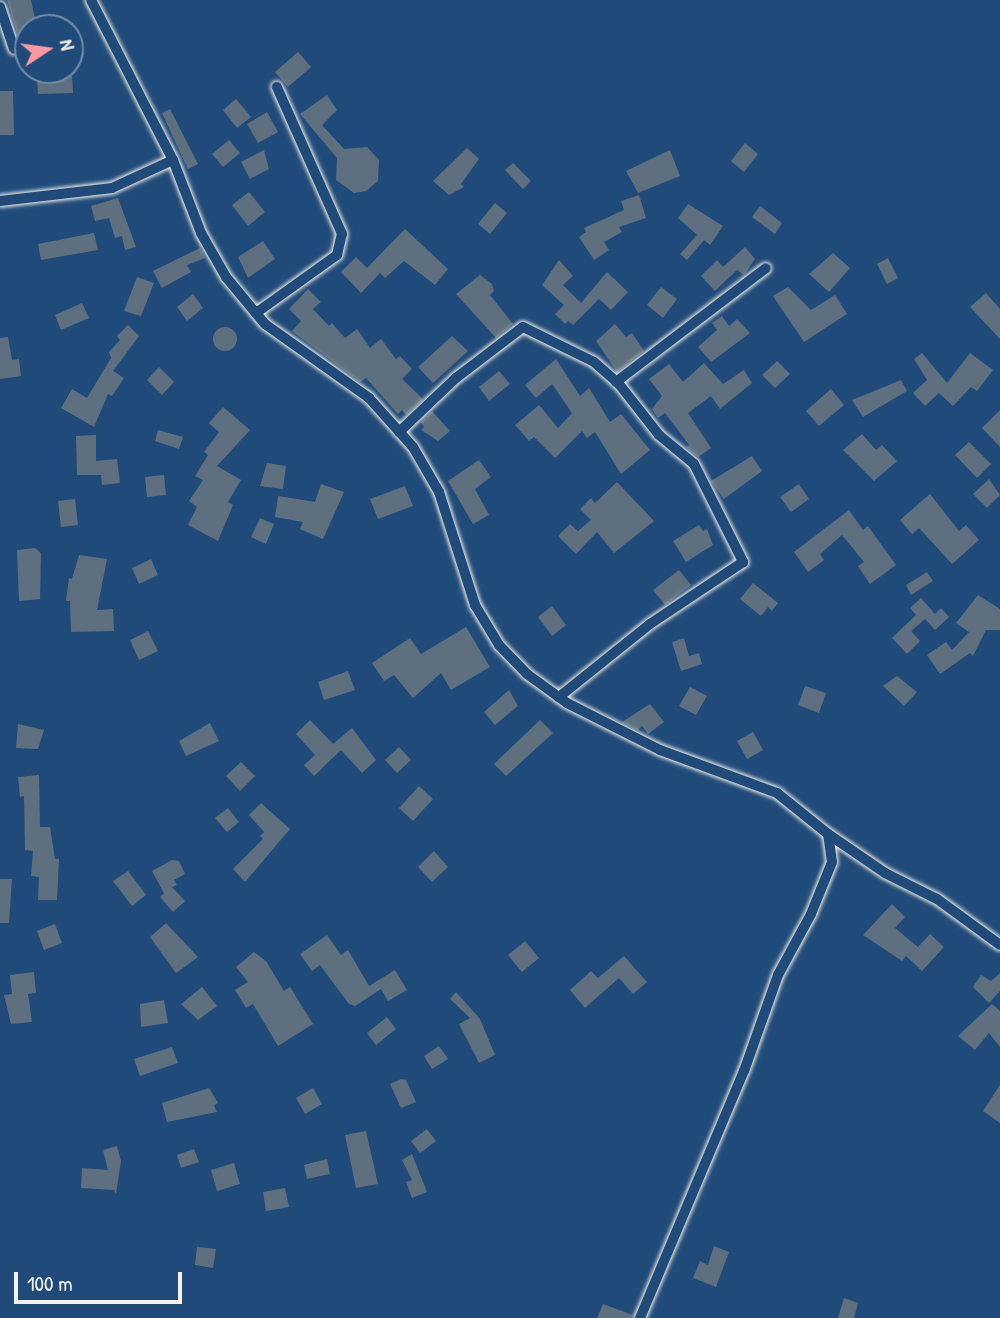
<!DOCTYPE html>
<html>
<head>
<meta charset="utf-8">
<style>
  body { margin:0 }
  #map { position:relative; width:1000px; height:1318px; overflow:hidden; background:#1f4a7a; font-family:"Patrick Hand",sans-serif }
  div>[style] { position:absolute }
  .building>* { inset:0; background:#5e707f }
  .round { border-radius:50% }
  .roads { filter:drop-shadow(0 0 2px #f4f1e8) drop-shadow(0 0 2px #f4f1e8) }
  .minor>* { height:10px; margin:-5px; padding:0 5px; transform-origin:5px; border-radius:5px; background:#1f4a7a }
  span { translate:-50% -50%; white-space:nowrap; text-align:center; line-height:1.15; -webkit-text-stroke:5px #1f4a7a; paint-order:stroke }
  .north { position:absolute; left:14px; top:14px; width:70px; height:70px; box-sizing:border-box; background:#1f4a7a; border:2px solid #748da6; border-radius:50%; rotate:77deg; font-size:19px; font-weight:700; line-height:28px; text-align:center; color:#f4f1e8 }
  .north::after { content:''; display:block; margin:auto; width:24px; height:32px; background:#ff9aa2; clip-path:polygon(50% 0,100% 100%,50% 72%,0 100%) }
  .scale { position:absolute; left:14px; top:1272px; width:168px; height:32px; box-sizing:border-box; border:4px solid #f4f1e8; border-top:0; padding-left:9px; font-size:21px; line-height:24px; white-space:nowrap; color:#f4f1e8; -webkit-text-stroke:5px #1f4a7a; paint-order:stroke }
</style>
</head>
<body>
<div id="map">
  <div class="building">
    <i style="clip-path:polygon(7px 0,31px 0,37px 28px,28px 28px,28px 47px,22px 49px)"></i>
    <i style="clip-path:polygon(298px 52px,311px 67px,288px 87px,275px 72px)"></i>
    <i style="clip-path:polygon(42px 70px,66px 70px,67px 76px,72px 76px,73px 93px,38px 94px,37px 78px,43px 78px)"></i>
    <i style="clip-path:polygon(0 91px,13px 91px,14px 135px,0 135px)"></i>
    <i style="clip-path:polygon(327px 95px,337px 110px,322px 125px,344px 149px,367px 147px,379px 160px,378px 181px,366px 191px,354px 193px,336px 180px,337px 158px,300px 114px)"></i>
    <i style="clip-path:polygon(236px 99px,251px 117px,237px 128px,223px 110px)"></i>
    <i style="clip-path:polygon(170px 109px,198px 164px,188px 169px,162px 113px)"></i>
    <i style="clip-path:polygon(267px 112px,278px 132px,258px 143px,247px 124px)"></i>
    <i style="clip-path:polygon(229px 140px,240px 153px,223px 167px,212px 154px)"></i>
    <i style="clip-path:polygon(745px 143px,758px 154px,744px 172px,731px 161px)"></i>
    <i style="clip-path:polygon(467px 148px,479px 159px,461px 184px,464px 187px,449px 195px,433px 181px)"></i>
    <i style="clip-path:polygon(264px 150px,269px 169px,250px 179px,241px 162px)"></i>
    <i style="clip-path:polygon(670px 150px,680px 176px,638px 193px,626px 171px)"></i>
    <i style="clip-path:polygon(513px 163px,531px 181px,523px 189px,505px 170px)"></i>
    <i style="clip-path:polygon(249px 192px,265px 212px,248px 226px,232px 205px)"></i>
    <i style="clip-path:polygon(639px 195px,646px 218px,619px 227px,622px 232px,604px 242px,609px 250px,594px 260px,579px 237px,586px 232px,584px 228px,624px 210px,621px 201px)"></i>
    <i style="clip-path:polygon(118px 198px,136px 247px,125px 250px,122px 236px,115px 238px,109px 218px,95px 221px,91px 206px)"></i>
    <i style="clip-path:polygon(495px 203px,507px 213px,490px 234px,478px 224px)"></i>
    <i style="clip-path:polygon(688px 204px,723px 226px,710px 245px,704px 240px,687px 260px,680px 254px,697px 235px,678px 218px)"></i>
    <i style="clip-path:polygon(760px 206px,782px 223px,775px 234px,752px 217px)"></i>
    <i style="clip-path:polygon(405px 229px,448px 269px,435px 285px,404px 261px,385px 278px,380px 273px,361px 293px,341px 272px,356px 257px,367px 268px)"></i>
    <i style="clip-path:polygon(94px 233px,98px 250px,41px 260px,38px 244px)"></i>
    <i style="clip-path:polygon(263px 241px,275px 259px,248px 278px,238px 257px)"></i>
    <i style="clip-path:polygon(745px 247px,755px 259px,744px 275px,737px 270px,715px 291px,701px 276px,717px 260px,723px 267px)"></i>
    <i style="clip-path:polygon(200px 248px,205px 258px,187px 265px,191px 272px,162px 288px,153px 271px)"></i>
    <i style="clip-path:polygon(833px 253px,850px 268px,829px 292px,809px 274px)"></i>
    <i style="clip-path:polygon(888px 258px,898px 278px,887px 284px,877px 264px)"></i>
    <i style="clip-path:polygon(559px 260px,573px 276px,563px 285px,581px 303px,607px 272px,628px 292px,611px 310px,599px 299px,573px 325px,568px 321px,565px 324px,555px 314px,564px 305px,542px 285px)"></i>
    <i style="clip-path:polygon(480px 275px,492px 284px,494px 291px,490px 295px,513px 324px,496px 338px,456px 294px)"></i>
    <i style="clip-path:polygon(137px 277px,154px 283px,141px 316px,124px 311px)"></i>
    <i style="clip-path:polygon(661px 287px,677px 299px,663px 318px,647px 305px)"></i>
    <i style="clip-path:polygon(788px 287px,811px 310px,835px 295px,847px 314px,804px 342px,773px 296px)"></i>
    <i style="clip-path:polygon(308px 289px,321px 302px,313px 309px,329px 326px,332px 323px,345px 338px,357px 329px,370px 348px,381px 339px,396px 359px,400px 356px,412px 369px,402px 379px,423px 399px,406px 415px,402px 410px,398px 414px,366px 378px,360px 382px,292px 331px,301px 321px,289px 309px)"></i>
    <i style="clip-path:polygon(986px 293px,1000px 309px,1000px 339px,970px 307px)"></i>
    <i style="clip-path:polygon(193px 294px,203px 308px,187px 321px,177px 307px)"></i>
    <i style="clip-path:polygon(82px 303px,89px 318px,61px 330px,55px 315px)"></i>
    <i style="clip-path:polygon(722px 316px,729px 326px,737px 319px,750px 333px,711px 362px,698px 347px,717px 330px,712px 323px)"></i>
    <i style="clip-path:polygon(615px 324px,626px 337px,632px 333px,644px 351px,617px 372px,596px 341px)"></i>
    <i style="clip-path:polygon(128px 325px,139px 336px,113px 371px,124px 378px,112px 396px,108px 394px,94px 427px,61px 408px,72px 389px,87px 398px,111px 358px,109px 352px,120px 340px,117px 336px)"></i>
    <i class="round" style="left:213px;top:327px;width:24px;height:24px"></i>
    <i style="clip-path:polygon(452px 336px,468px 351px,433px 383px,418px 367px)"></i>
    <i style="clip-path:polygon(8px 337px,12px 360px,19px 359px,21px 376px,0 379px,0 338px)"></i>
    <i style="clip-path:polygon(922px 353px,947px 383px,970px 353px,993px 370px,977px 391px,971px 387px,953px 406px,939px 393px,925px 406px,913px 393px,927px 380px,914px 359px)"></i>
    <i style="clip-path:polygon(556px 359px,580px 396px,589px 388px,610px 422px,621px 414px,650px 450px,621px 474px,595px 432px,587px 438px,582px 431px,555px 458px,534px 437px,529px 441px,515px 425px,539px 405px,558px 428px,572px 413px,552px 384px,536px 398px,525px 385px)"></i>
    <i style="clip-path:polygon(777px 361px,790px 374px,775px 388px,762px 375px)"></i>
    <i style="clip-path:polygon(704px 363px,723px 384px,744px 370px,752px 383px,720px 409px,711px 396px,688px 413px,711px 448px,698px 457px,686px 447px,689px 445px,665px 413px,658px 418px,652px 409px,662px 396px,649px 379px,669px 364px,683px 382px)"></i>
    <i style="clip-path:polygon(159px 367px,174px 382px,162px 395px,147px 380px)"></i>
    <i style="clip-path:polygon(499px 371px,510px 384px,489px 401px,479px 387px)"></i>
    <i style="clip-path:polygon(901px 380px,907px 391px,863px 417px,852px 400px)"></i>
    <i style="clip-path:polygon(831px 389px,844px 405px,819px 426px,806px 411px)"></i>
    <i style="clip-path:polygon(223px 407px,250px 430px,217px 466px,241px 480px,228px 502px,233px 505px,218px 541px,188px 525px,197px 507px,189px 501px,203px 480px,195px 476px,208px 455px,204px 452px,219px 432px,209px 423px)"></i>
    <i style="clip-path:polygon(1000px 410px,1000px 447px,982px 428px)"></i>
    <i style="clip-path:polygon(432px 411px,450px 431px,438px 441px,421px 430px,424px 427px,421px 422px)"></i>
    <i style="clip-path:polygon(158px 430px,183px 437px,179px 449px,155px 441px)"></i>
    <i style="clip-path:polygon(862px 434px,876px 450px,882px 445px,897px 461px,874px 481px,843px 450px)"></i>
    <i style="clip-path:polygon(96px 435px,96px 461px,117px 459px,120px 483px,102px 485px,101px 475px,77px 475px,76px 436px)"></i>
    <i style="clip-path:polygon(969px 442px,991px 464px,977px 478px,955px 455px)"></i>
    <i style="clip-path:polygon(752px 456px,762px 471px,724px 499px,711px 481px)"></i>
    <i style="clip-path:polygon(479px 460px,491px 477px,475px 489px,489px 515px,473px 524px,448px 481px)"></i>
    <i style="clip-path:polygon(267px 463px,286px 466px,283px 489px,260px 486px)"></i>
    <i style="clip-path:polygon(164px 475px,166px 495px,147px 497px,145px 477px)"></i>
    <i style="clip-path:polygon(989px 479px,1000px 495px,987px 508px,973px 494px)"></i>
    <i style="clip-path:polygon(617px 482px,654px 521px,614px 553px,597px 532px,576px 554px,558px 536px,570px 524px,578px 531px,591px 520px,580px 509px,591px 498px,595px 503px)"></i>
    <i style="clip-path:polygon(321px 484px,344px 492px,323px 539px,300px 529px,303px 522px,275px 517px,278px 496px,315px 502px)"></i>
    <i style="clip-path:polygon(799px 484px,809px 499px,791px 512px,780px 497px)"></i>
    <i style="clip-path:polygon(405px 486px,413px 506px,378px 519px,370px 499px)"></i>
    <i style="clip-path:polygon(930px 494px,959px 531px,966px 525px,979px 540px,952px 564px,919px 528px,912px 534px,900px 520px)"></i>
    <i style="clip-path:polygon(75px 499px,78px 525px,61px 527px,58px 501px)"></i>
    <i style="clip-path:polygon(849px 510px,863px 530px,868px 526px,896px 565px,870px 584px,858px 566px,864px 562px,842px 535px,820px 554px,824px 560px,808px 572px,794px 552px)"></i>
    <i style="clip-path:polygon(260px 518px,274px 524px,266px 544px,251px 537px)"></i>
    <i style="clip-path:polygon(699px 525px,703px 531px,707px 529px,713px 545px,686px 562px,673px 541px)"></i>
    <i style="clip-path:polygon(35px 548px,41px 553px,40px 599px,19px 601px,17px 550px)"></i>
    <i style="clip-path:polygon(79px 555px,107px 559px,97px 610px,113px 609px,114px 631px,71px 632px,70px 601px,66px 601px,69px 578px,72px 579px)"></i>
    <i style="clip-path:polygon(151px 559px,158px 575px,139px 584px,132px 568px)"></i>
    <i style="clip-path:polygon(679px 570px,691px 585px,665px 605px,653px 590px)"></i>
    <i style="clip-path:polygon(927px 572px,933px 581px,911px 595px,906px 585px)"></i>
    <i style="clip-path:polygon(753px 583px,778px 603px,772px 611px,768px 607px,761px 616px,740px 599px)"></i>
    <i style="clip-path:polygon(978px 595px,1000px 609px,1000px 630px,986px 630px,973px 656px,970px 653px,940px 674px,927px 655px,946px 642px,952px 650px,969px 632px,956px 623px)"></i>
    <i style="clip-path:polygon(921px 598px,935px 614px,941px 608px,949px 617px,935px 630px,925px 619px,911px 631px,920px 641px,907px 654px,892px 638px,916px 615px,910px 608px)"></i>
    <i style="clip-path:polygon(552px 606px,566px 625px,552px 636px,538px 617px)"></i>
    <i style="clip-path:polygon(466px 627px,490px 667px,451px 690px,441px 673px,413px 698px,394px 675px,384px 681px,372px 663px,410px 638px,421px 654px)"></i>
    <i style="clip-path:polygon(148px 631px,158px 651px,139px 660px,130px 640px)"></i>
    <i style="clip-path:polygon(684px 638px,689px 656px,699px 653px,702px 664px,681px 671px,672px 642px)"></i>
    <i style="clip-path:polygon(348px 671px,355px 690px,324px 700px,318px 682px)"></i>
    <i style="clip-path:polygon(897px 676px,917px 692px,904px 706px,883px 686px)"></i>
    <i style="clip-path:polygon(805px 686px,826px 693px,819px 713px,798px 705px)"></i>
    <i style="clip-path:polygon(690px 687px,707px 696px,696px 715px,679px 706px)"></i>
    <i style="clip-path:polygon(509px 690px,518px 706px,495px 725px,484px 712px)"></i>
    <i style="clip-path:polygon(650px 704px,664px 722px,648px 734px,642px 726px,638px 730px,622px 722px)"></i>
    <i style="clip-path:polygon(310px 720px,333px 744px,352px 728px,376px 760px,362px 773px,341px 750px,314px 776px,304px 765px,315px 755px,296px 734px)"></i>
    <i style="clip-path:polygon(540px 720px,553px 733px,506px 776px,494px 764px)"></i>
    <i style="clip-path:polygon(210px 723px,219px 741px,186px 756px,179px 741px)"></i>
    <i style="clip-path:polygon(18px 724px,44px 730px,38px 749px,16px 748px)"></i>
    <i style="clip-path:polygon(753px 732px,763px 750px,747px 759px,737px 741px)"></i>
    <i style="clip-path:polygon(399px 747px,411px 760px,397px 773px,385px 760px)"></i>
    <i style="clip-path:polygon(241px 762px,255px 776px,240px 791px,226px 776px)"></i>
    <i style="clip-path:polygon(39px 775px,40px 827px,50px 827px,55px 859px,59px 859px,57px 900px,38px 900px,39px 877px,31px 876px,33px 851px,25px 850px,24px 796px,20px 797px,18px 777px)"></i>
    <i style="clip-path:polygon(419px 786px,433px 799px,413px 821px,399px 808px)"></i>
    <i style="clip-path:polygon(261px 803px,290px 829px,245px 882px,233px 869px,263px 839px,260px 836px,264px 832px,249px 815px)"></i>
    <i style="clip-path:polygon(228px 808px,239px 822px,227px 832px,215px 818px)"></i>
    <i style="clip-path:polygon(434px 851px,448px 867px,432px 882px,418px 867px)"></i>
    <i style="clip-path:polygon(172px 860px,179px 861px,185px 874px,174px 880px,177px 885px,172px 887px,185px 901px,173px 912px,160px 897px,164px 893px,152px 871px)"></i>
    <i style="clip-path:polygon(128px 871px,146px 895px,132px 906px,113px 881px)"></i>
    <i style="clip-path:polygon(0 879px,12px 879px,9px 923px,0 923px)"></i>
    <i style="clip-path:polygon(892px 904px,905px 917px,895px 928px,918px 947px,930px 934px,944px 947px,922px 971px,906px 956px,902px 961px,863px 935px)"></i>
    <i style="clip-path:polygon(166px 923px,198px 957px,176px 973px,150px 937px)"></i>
    <i style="clip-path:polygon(55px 924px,62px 943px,44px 950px,37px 931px)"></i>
    <i style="clip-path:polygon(327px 935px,341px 955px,348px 950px,369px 986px,395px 970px,407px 990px,388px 1001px,381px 989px,355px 1006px,349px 1004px,320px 965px,312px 971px,300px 954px)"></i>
    <i style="clip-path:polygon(525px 941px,539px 958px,522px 972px,508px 955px)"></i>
    <i style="clip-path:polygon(254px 952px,266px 961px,284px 991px,290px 987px,313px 1024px,278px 1046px,253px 1004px,246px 1008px,235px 990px,248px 982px,236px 967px)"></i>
    <i style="clip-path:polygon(624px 956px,647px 982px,633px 994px,619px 978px,585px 1008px,570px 990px,591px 971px,598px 978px)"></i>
    <i style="clip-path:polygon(34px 972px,36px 993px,28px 994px,32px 1022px,11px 1024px,4px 995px,12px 994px,10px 975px)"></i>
    <i style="clip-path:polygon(1000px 973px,1000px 991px,989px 1003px,973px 987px,981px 975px,991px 981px)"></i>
    <i style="clip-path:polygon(202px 987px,217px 1006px,198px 1020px,181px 1004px)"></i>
    <i style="clip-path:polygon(456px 992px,480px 1019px,495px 1055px,479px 1063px,459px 1024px,470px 1018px,450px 999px)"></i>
    <i style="clip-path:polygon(164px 1000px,168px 1023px,141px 1027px,140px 1004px)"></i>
    <i style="clip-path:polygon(992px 1004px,1000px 1011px,1000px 1047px,989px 1033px,975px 1050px,958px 1036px)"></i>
    <i style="clip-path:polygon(387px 1017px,396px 1029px,376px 1045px,367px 1033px)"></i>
    <i style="clip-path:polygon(439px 1046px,448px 1059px,432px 1069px,424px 1056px)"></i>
    <i style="clip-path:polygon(172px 1047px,178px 1063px,140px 1076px,134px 1059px)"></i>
    <i style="clip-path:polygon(401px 1079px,406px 1080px,416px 1102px,401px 1108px,390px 1084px)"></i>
    <i style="clip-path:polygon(1000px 1085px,1000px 1123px,983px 1111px)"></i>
    <i style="clip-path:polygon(209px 1088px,218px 1103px,214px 1105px,217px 1112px,167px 1122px,162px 1103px)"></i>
    <i style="clip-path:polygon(313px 1088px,322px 1104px,305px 1114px,296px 1098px)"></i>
    <i style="clip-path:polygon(427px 1129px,436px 1141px,420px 1153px,411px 1141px)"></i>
    <i style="clip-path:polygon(366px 1131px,378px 1184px,356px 1188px,345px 1135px)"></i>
    <i style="clip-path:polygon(117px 1146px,121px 1161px,116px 1194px,114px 1190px,81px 1188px,82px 1168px,108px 1170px,103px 1150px)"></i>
    <i style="clip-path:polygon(194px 1149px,199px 1162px,181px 1168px,177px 1155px)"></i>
    <i style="clip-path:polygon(412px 1154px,427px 1192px,412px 1198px,406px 1182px,412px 1180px,402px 1160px)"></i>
    <i style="clip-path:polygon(327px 1159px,330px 1174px,307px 1179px,304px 1165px)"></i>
    <i style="clip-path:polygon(234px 1163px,240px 1184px,217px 1191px,211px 1170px)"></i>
    <i style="clip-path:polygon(285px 1188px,289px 1207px,266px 1211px,263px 1192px)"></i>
    <i style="clip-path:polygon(714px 1246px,729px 1252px,716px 1287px,693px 1278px,700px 1261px,708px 1265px)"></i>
    <i style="clip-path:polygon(197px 1247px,216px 1249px,213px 1268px,195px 1265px)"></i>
    <i style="clip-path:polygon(844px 1298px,858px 1303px,854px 1318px,838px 1318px)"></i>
    <i style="clip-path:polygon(603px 1304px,633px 1315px,632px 1318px,597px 1318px)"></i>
  </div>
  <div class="roads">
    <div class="minor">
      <i style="left:91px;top:0;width:180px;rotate:62.9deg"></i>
      <i style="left:173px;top:160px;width:78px;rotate:69deg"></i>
      <i style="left:201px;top:233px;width:51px;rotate:60.4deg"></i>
      <i style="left:226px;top:277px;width:61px;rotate:50.3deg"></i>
      <i style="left:265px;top:324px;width:128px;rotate:35.4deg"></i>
      <i style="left:369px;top:398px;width:66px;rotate:48.1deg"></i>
      <i style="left:413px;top:447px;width:52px;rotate:60deg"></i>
      <i style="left:439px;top:492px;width:119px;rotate:72.3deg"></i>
      <i style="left:475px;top:605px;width:47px;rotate:59deg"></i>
      <i style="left:499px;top:645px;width:40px;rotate:46deg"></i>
      <i style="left:527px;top:674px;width:49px;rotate:35.9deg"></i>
      <i style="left:567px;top:703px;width:104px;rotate:26.8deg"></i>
      <i style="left:660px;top:750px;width:125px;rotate:20.2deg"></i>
      <i style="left:777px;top:793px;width:65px;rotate:38.8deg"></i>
      <i style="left:828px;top:834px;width:69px;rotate:34.4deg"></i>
      <i style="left:885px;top:873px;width:58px;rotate:26.6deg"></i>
      <i style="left:937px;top:899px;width:78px;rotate:36.1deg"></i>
      <i style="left:0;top:7px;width:44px;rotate:71.6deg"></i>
      <i style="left:0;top:201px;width:113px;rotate:-6.6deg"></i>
      <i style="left:112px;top:188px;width:67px;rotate:-24.7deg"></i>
      <i style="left:256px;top:313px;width:100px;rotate:-35.6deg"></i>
      <i style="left:337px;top:255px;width:22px;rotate:-77deg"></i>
      <i style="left:342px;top:234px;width:161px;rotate:-113.9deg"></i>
      <i style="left:616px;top:382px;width:188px;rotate:-37.2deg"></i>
      <i style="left:399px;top:432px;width:79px;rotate:-43.5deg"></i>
      <i style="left:456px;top:378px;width:84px;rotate:-37.3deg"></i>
      <i style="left:523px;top:327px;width:79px;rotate:26.2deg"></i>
      <i style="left:594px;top:362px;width:33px;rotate:41deg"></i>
      <i style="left:619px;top:384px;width:65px;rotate:51.9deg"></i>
      <i style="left:659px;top:435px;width:45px;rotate:39.6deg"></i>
      <i style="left:694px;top:464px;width:110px;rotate:63.4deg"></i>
      <i style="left:743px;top:562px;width:112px;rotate:146.3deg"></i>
      <i style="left:650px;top:624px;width:117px;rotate:141.3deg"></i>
      <i style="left:640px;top:1318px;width:268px;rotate:-67.2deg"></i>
      <i style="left:744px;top:1071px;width:102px;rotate:-70.5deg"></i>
      <i style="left:778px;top:975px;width:69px;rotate:-61.6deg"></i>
      <i style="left:811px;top:914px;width:56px;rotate:-68deg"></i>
      <i style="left:832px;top:862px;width:28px;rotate:-98deg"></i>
    </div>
  </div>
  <div class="north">N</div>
  <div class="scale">100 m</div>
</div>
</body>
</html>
